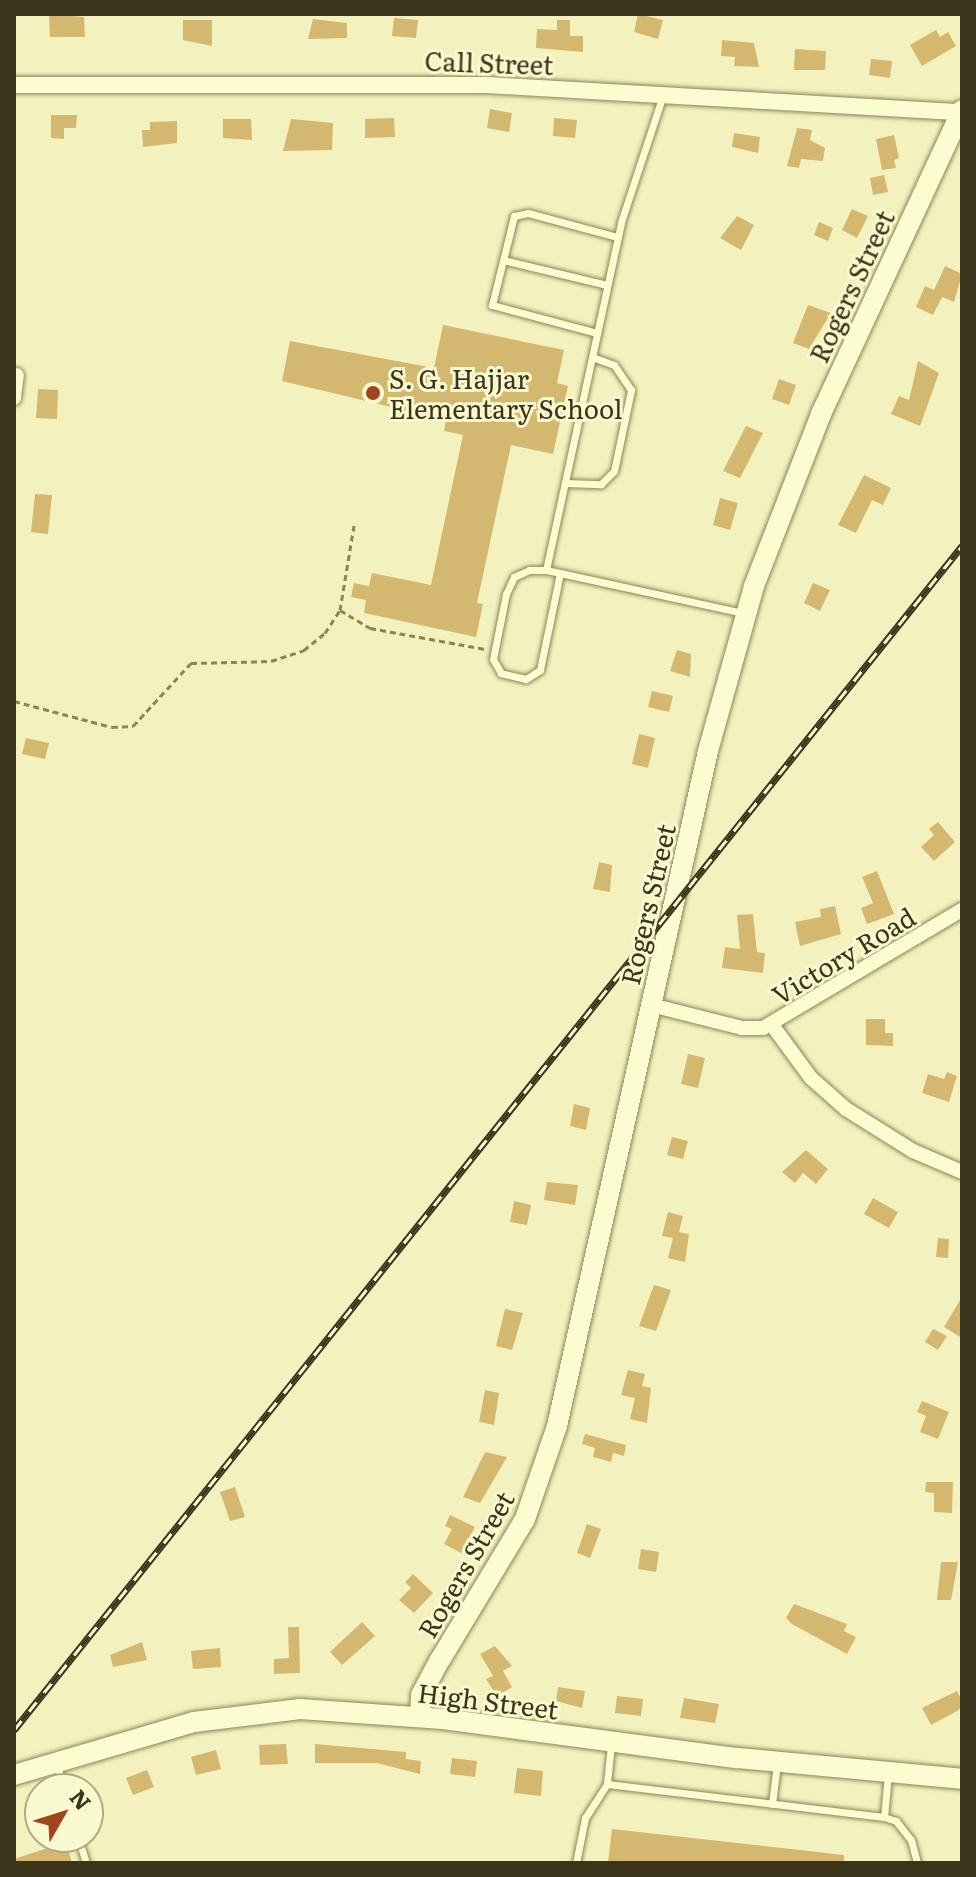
<!DOCTYPE html>
<html>
<head>
<meta charset="utf-8">
<style>
  body { margin:0 }
  #map { position:relative; width:976px; height:1877px; overflow:hidden; background:#f3f2bf; font-family:Literata,serif }
  div>[style] { position:absolute }
  .building>* { inset:0; background:#d5b870 }
  .path>* { height:3px; margin-top:-1.5px; transform-origin:0; background:repeating-linear-gradient(90deg,#8d8455 0 6px,transparent 0 10px) }
  .roads { filter:drop-shadow(0 0 2px #8d8455) drop-shadow(0 0 2px #8d8455) }
  .service>* { height:7px; margin:-3.5px; padding:0 3.5px; transform-origin:3.5px; border-radius:3.5px; background:#fcfcd3 }
  .minor>* { height:14px; margin:-7px; padding:0 7px; transform-origin:7px; border-radius:7px; background:#fcfcd3 }
  .tertiary>* { height:16px; margin:-8px; padding:0 8px; transform-origin:8px; border-radius:8px; background:#fcfcd3 }
  .secondary>* { height:20px; margin:-10px; padding:0 10px; transform-origin:10px; border-radius:10px; background:#fcfcd3 }
  .rail>* { height:7px; margin-top:-3.5px; transform-origin:0; background:repeating-linear-gradient(90deg,#f9f9cf 0 12px,#3b341b 0 24px); box-sizing:border-box; border-block:2px solid #3b341b }
  .dots>* { width:22px; height:22px; translate:-50% -50%; box-sizing:border-box; border:4px solid #f9f9cf; border-radius:50% }
  span { translate:-50% -50%; white-space:nowrap; text-align:center; line-height:1.15; -webkit-text-stroke:6px #f9f9cf; paint-order:stroke }
  .street-label { font-size:26px; color:#3b341b }
  .poi-label { font-size:26px; color:#3b341b }
  .left { translate:0 -50%; text-align:left }
  .frame { position:absolute; inset:0; border:16px solid #3b341b; pointer-events:none }
  .north { position:absolute; left:24px; top:1773px; width:80px; height:80px; box-sizing:border-box; background:#f9f9cf; border:2px solid #adaa87; border-radius:50%; rotate:51deg; font-size:22px; font-weight:700; line-height:32px; text-align:center; color:#3b341b }
  .north::after { content:''; display:block; margin:auto; width:28px; height:36px; background:#a3441e; clip-path:polygon(50% 0,100% 100%,50% 72%,0 100%) }
</style>
</head>
<body>
<div id="map">
  <div class="building">
    <i style="clip-path:polygon(49px 14px,84px 17px,85px 37px,50px 37px)"></i>
    <i style="clip-path:polygon(638px 14px,663px 20px,658px 39px,634px 32px)"></i>
    <i style="clip-path:polygon(394px 18px,418px 20px,416px 38px,392px 36px)"></i>
    <i style="clip-path:polygon(313px 19px,347px 23px,347px 38px,308px 39px)"></i>
    <i style="clip-path:polygon(183px 20px,212px 20px,212px 46px,183px 40px)"></i>
    <i style="clip-path:polygon(557px 20px,570px 20px,570px 36px,583px 36px,583px 52px,536px 48px,537px 29px,557px 30px)"></i>
    <i style="clip-path:polygon(936px 30px,940px 37px,948px 32px,956px 46px,922px 66px,910px 45px)"></i>
    <i style="clip-path:polygon(722px 40px,754px 43px,759px 67px,734px 66px,735px 57px,721px 56px)"></i>
    <i style="clip-path:polygon(795px 49px,826px 51px,825px 70px,794px 70px)"></i>
    <i style="clip-path:polygon(871px 59px,892px 61px,890px 78px,869px 75px)"></i>
    <i style="clip-path:polygon(490px 109px,512px 113px,509px 132px,487px 128px)"></i>
    <i style="clip-path:polygon(51px 115px,77px 115px,76px 128px,64px 128px,64px 139px,51px 138px)"></i>
    <i style="clip-path:polygon(394px 118px,395px 137px,365px 138px,365px 119px)"></i>
    <i style="clip-path:polygon(554px 118px,577px 120px,575px 138px,553px 136px)"></i>
    <i style="clip-path:polygon(223px 119px,251px 119px,252px 140px,223px 138px)"></i>
    <i style="clip-path:polygon(291px 119px,333px 123px,332px 150px,283px 151px)"></i>
    <i style="clip-path:polygon(177px 121px,177px 143px,143px 147px,142px 130px,150px 130px,150px 122px)"></i>
    <i style="clip-path:polygon(797px 128px,812px 130px,810px 140px,825px 148px,823px 161px,801px 159px,799px 168px,787px 166px)"></i>
    <i style="clip-path:polygon(734px 133px,760px 137px,758px 153px,732px 147px)"></i>
    <i style="clip-path:polygon(894px 135px,899px 158px,894px 160px,896px 168px,882px 170px,876px 139px)"></i>
    <i style="clip-path:polygon(884px 175px,888px 192px,873px 195px,870px 178px)"></i>
    <i style="clip-path:polygon(852px 209px,868px 216px,857px 238px,842px 230px)"></i>
    <i style="clip-path:polygon(737px 216px,754px 225px,741px 250px,720px 238px)"></i>
    <i style="clip-path:polygon(819px 222px,833px 228px,828px 241px,814px 235px)"></i>
    <i style="clip-path:polygon(945px 266px,962px 274px,954px 302px,942px 297px,933px 315px,916px 307px,925px 286px,934px 290px)"></i>
    <i style="clip-path:polygon(808px 305px,831px 313px,809px 349px,793px 343px)"></i>
    <i style="clip-path:polygon(443px 325px,564px 350px,557px 383px,568px 386px,553px 454px,511px 445px,477px 603px,483px 604px,476px 637px,364px 613px,366px 600px,351px 597px,354px 583px,369px 586px,372px 573px,431px 585px,463px 435px,444px 431px,446px 420px,282px 381px,290px 341px,434px 368px)"></i>
    <i style="clip-path:polygon(918px 361px,939px 373px,920px 426px,891px 414px,899px 396px,909px 400px)"></i>
    <i style="clip-path:polygon(779px 379px,796px 385px,789px 405px,772px 399px)"></i>
    <i style="clip-path:polygon(38px 389px,58px 390px,57px 419px,36px 418px)"></i>
    <i style="clip-path:polygon(746px 426px,763px 433px,740px 478px,723px 471px)"></i>
    <i style="clip-path:polygon(864px 475px,891px 488px,883px 505px,872px 500px,856px 533px,838px 525px)"></i>
    <i style="clip-path:polygon(35px 494px,52px 495px,48px 534px,31px 532px)"></i>
    <i style="clip-path:polygon(720px 498px,738px 503px,730px 530px,713px 525px)"></i>
    <i style="clip-path:polygon(813px 583px,830px 590px,820px 611px,804px 603px)"></i>
    <i style="clip-path:polygon(677px 650px,691px 654px,690px 677px,670px 671px)"></i>
    <i style="clip-path:polygon(652px 691px,673px 696px,669px 712px,648px 707px)"></i>
    <i style="clip-path:polygon(639px 734px,655px 738px,648px 768px,632px 764px)"></i>
    <i style="clip-path:polygon(26px 738px,49px 743px,45px 759px,22px 754px)"></i>
    <i style="clip-path:polygon(938px 822px,955px 842px,934px 861px,921px 847px,934px 835px,929px 829px)"></i>
    <i style="clip-path:polygon(599px 862px,612px 865px,610px 892px,593px 889px)"></i>
    <i style="clip-path:polygon(877px 871px,894px 914px,867px 924px,861px 908px,873px 903px,862px 877px)"></i>
    <i style="clip-path:polygon(835px 906px,841px 934px,800px 946px,795px 922px,821px 917px,820px 909px)"></i>
    <i style="clip-path:polygon(753px 914px,757px 952px,765px 953px,763px 973px,722px 968px,725px 947px,740px 949px,737px 915px)"></i>
    <i style="clip-path:polygon(866px 1019px,885px 1019px,885px 1033px,893px 1033px,893px 1046px,866px 1045px)"></i>
    <i style="clip-path:polygon(688px 1054px,705px 1058px,698px 1088px,681px 1084px)"></i>
    <i style="clip-path:polygon(947px 1072px,957px 1076px,949px 1102px,922px 1093px,928px 1074px,944px 1079px)"></i>
    <i style="clip-path:polygon(574px 1104px,590px 1108px,586px 1130px,570px 1126px)"></i>
    <i style="clip-path:polygon(672px 1137px,688px 1141px,683px 1159px,667px 1155px)"></i>
    <i style="clip-path:polygon(806px 1150px,828px 1169px,816px 1184px,803px 1173px,795px 1183px,782px 1172px)"></i>
    <i style="clip-path:polygon(547px 1182px,578px 1185px,575px 1205px,544px 1200px)"></i>
    <i style="clip-path:polygon(873px 1198px,898px 1212px,889px 1228px,864px 1214px)"></i>
    <i style="clip-path:polygon(514px 1201px,531px 1205px,527px 1225px,510px 1222px)"></i>
    <i style="clip-path:polygon(668px 1212px,683px 1216px,679px 1232px,689px 1234px,685px 1262px,668px 1258px,673px 1238px,662px 1236px)"></i>
    <i style="clip-path:polygon(938px 1238px,949px 1239px,948px 1258px,936px 1257px)"></i>
    <i style="clip-path:polygon(654px 1285px,671px 1290px,656px 1331px,639px 1326px)"></i>
    <i style="clip-path:polygon(962px 1297px,962px 1338px,944px 1327px)"></i>
    <i style="clip-path:polygon(505px 1309px,523px 1313px,512px 1350px,496px 1346px)"></i>
    <i style="clip-path:polygon(933px 1329px,947px 1336px,938px 1350px,925px 1342px)"></i>
    <i style="clip-path:polygon(628px 1370px,645px 1374px,642px 1386px,651px 1388px,647px 1423px,630px 1419px,635px 1398px,621px 1395px)"></i>
    <i style="clip-path:polygon(485px 1390px,499px 1393px,494px 1425px,479px 1422px)"></i>
    <i style="clip-path:polygon(922px 1401px,949px 1412px,938px 1439px,920px 1432px,926px 1416px,917px 1412px)"></i>
    <i style="clip-path:polygon(585px 1434px,626px 1445px,624px 1456px,613px 1453px,611px 1462px,593px 1457px,595px 1448px,582px 1444px)"></i>
    <i style="clip-path:polygon(485px 1452px,507px 1457px,480px 1503px,463px 1497px)"></i>
    <i style="clip-path:polygon(926px 1482px,953px 1482px,952px 1513px,934px 1512px,934px 1493px,925px 1492px)"></i>
    <i style="clip-path:polygon(235px 1487px,245px 1517px,230px 1521px,220px 1492px)"></i>
    <i style="clip-path:polygon(450px 1515px,475px 1527px,461px 1553px,444px 1544px,452px 1529px,445px 1526px)"></i>
    <i style="clip-path:polygon(587px 1524px,601px 1529px,590px 1558px,577px 1553px)"></i>
    <i style="clip-path:polygon(641px 1549px,659px 1552px,656px 1572px,638px 1569px)"></i>
    <i style="clip-path:polygon(941px 1562px,958px 1562px,951px 1600px,937px 1600px)"></i>
    <i style="clip-path:polygon(413px 1574px,433px 1593px,414px 1613px,399px 1600px,411px 1588px,405px 1582px)"></i>
    <i style="clip-path:polygon(794px 1604px,847px 1624px,844px 1631px,856px 1637px,847px 1654px,792px 1624px,786px 1618px)"></i>
    <i style="clip-path:polygon(362px 1622px,375px 1636px,342px 1665px,330px 1652px)"></i>
    <i style="clip-path:polygon(288px 1627px,299px 1627px,300px 1673px,274px 1674px,274px 1659px,289px 1658px)"></i>
    <i style="clip-path:polygon(142px 1642px,147px 1660px,113px 1667px,110px 1655px)"></i>
    <i style="clip-path:polygon(495px 1646px,512px 1666px,503px 1671px,512px 1687px,497px 1696px,486px 1679px,493px 1676px,480px 1654px)"></i>
    <i style="clip-path:polygon(220px 1648px,221px 1667px,193px 1669px,191px 1651px)"></i>
    <i style="clip-path:polygon(558px 1687px,585px 1691px,582px 1708px,556px 1701px)"></i>
    <i style="clip-path:polygon(957px 1691px,962px 1701px,959px 1710px,931px 1725px,922px 1708px)"></i>
    <i style="clip-path:polygon(617px 1696px,643px 1699px,641px 1716px,615px 1713px)"></i>
    <i style="clip-path:polygon(684px 1698px,719px 1704px,715px 1723px,680px 1718px)"></i>
    <i style="clip-path:polygon(286px 1744px,288px 1764px,260px 1765px,259px 1745px)"></i>
    <i style="clip-path:polygon(315px 1744px,406px 1752px,406px 1759px,421px 1761px,420px 1774px,377px 1763px,315px 1763px)"></i>
    <i style="clip-path:polygon(216px 1750px,221px 1769px,196px 1775px,191px 1757px)"></i>
    <i style="clip-path:polygon(452px 1758px,477px 1761px,475px 1777px,450px 1774px)"></i>
    <i style="clip-path:polygon(517px 1768px,543px 1771px,541px 1796px,514px 1793px)"></i>
    <i style="clip-path:polygon(147px 1770px,154px 1787px,133px 1795px,126px 1778px)"></i>
    <i style="clip-path:polygon(612px 1829px,844px 1855px,844px 1863px,608px 1863px)"></i>
    <i style="clip-path:polygon(66px 1842px,72px 1863px,14px 1863px,14px 1859px)"></i>
  </div>
  <div class="path">
    <i style="left:340px;top:610px;width:35px;rotate:31deg"></i>
    <i style="left:370px;top:628px;width:117px;rotate:10.3deg"></i>
    <i style="left:14px;top:701px;width:101px;rotate:14.9deg"></i>
    <i style="left:112px;top:727px;width:21px;rotate:-3deg"></i>
    <i style="left:133px;top:726px;width:86px;rotate:-47.4deg"></i>
    <i style="left:191px;top:663px;width:80px;rotate:-1.4deg"></i>
    <i style="left:271px;top:661px;width:35px;rotate:-18deg"></i>
    <i style="left:304px;top:650px;width:27px;rotate:-39deg"></i>
    <i style="left:325px;top:633px;width:27px;rotate:-57deg"></i>
    <i style="left:340px;top:610px;width:86px;rotate:-80.6deg"></i>
  </div>
  <div class="roads">
    <div class="service">
      <i style="left:503px;top:260px;width:107px;rotate:13.5deg"></i>
      <i style="left:597px;top:333px;width:109px;rotate:-165.1deg"></i>
      <i style="left:492px;top:305px;width:92px;rotate:-76.1deg"></i>
      <i style="left:514px;top:216px;width:14px;rotate:-12deg"></i>
      <i style="left:528px;top:213px;width:92px;rotate:15.1deg"></i>
      <i style="left:565px;top:483px;width:36px;rotate:2deg"></i>
      <i style="left:601px;top:484px;width:18px;rotate:-45deg"></i>
      <i style="left:614px;top:471px;width:83px;rotate:-78.1deg"></i>
      <i style="left:631px;top:390px;width:30px;rotate:-124deg"></i>
      <i style="left:614px;top:365px;width:23px;rotate:-160deg"></i>
      <i style="left:546px;top:570px;width:356px;rotate:-77.8deg"></i>
      <i style="left:621px;top:222px;width:134px;rotate:-71.7deg"></i>
      <i style="left:560px;top:573px;width:99px;rotate:101.7deg"></i>
      <i style="left:540px;top:670px;width:17px;rotate:147deg"></i>
      <i style="left:526px;top:679px;width:26px;rotate:-167deg"></i>
      <i style="left:501px;top:673px;width:16px;rotate:-120deg"></i>
      <i style="left:493px;top:659px;width:66px;rotate:-78.7deg"></i>
      <i style="left:506px;top:594px;width:19px;rotate:-65deg"></i>
      <i style="left:514px;top:577px;width:17px;rotate:-25deg"></i>
      <i style="left:529px;top:570px;width:17px"></i>
      <i style="left:546px;top:570px;width:14px;rotate:12deg"></i>
      <i style="left:560px;top:573px;width:187px;rotate:12.3deg"></i>
      <i style="left:611px;top:1745px;width:39px;rotate:96deg"></i>
      <i style="left:607px;top:1784px;width:279px;rotate:6.8deg"></i>
      <i style="left:884px;top:1817px;width:42px;rotate:-84.6deg"></i>
      <i style="left:57px;top:1765px;width:25px;rotate:74deg"></i>
      <i style="left:772px;top:1804px;width:39px;rotate:-83deg"></i>
      <i style="left:884px;top:1817px;width:13px;rotate:18deg"></i>
      <i style="left:896px;top:1821px;width:24px;rotate:52deg"></i>
      <i style="left:911px;top:1840px;width:24px;rotate:75deg"></i>
      <i style="left:78px;top:1837px;width:27px;rotate:73deg"></i>
      <i style="left:576px;top:1863px;width:46px;rotate:-78.7deg"></i>
      <i style="left:585px;top:1818px;width:40px;rotate:-57.1deg"></i>
    </div>
    <div class="minor">
      <i style="left:14px;top:398px;width:23px;rotate:-83deg"></i>
      <i style="left:651px;top:1005px;width:94px;rotate:14.2deg"></i>
      <i style="left:742px;top:1028px;width:21px"></i>
      <i style="left:763px;top:1028px;width:231px;rotate:-30.7deg"></i>
      <i style="left:772px;top:1025px;width:66px;rotate:53.7deg"></i>
      <i style="left:811px;top:1078px;width:47px;rotate:41.5deg"></i>
      <i style="left:846px;top:1109px;width:79px;rotate:32.1deg"></i>
      <i style="left:913px;top:1151px;width:53px;rotate:23.2deg"></i>
    </div>
    <div class="tertiary">
      <i style="left:14px;top:85px;width:472px"></i>
      <i style="left:486px;top:85px;width:476px;rotate:3.3deg"></i>
    </div>
    <div class="secondary">
      <i style="left:420px;top:1717px;width:22px;rotate:-87deg"></i>
      <i style="left:421px;top:1695px;width:40px;rotate:-62deg"></i>
      <i style="left:440px;top:1660px;width:165px;rotate:-58.9deg"></i>
      <i style="left:525px;top:1519px;width:98px;rotate:-71deg"></i>
      <i style="left:557px;top:1426px;width:692px;rotate:-77.39deg"></i>
      <i style="left:708px;top:751px;width:171px;rotate:-74.4deg"></i>
      <i style="left:754px;top:586px;width:185px;rotate:-68.7deg"></i>
      <i style="left:821px;top:414px;width:335px;rotate:-65.1deg"></i>
      <i style="left:14px;top:1775px;width:188px;rotate:-16.4deg"></i>
      <i style="left:194px;top:1722px;width:107px;rotate:-7deg"></i>
      <i style="left:300px;top:1709px;width:143px;rotate:4deg"></i>
      <i style="left:443px;top:1719px;width:297px;rotate:7.6deg"></i>
      <i style="left:737px;top:1758px;width:226px;rotate:5.3deg"></i>
    </div>
  </div>
  <div class="rail">
    <i style="left:14px;top:1730px;width:1517px;rotate:-51.32deg"></i>
  </div>
  <div class="dots">
    <i style="left:373px;top:393px;background:#a3441e"></i>
  </div>
  <div class="street-label">
    <span style="left:489px;top:62px;rotate:2deg">Call Street</span>
    <span style="left:851px;top:286px;rotate:-65deg">Rogers Street</span>
    <span style="left:647px;top:904px;rotate:-77deg">Rogers Street</span>
    <span style="left:843px;top:955px;rotate:-31deg">Victory Road</span>
    <span style="left:465px;top:1564px;rotate:-60deg">Rogers Street</span>
    <span style="left:488px;top:1700px;rotate:7deg">High Street</span>
  </div>
  <div class="poi-label">
    <span class="left" style="left:389px;top:393px">S. G. Hajjar<br>Elementary School</span>
  </div>
  <div class="frame"></div>
  <div class="north">N</div>
</div>
</body>
</html>
